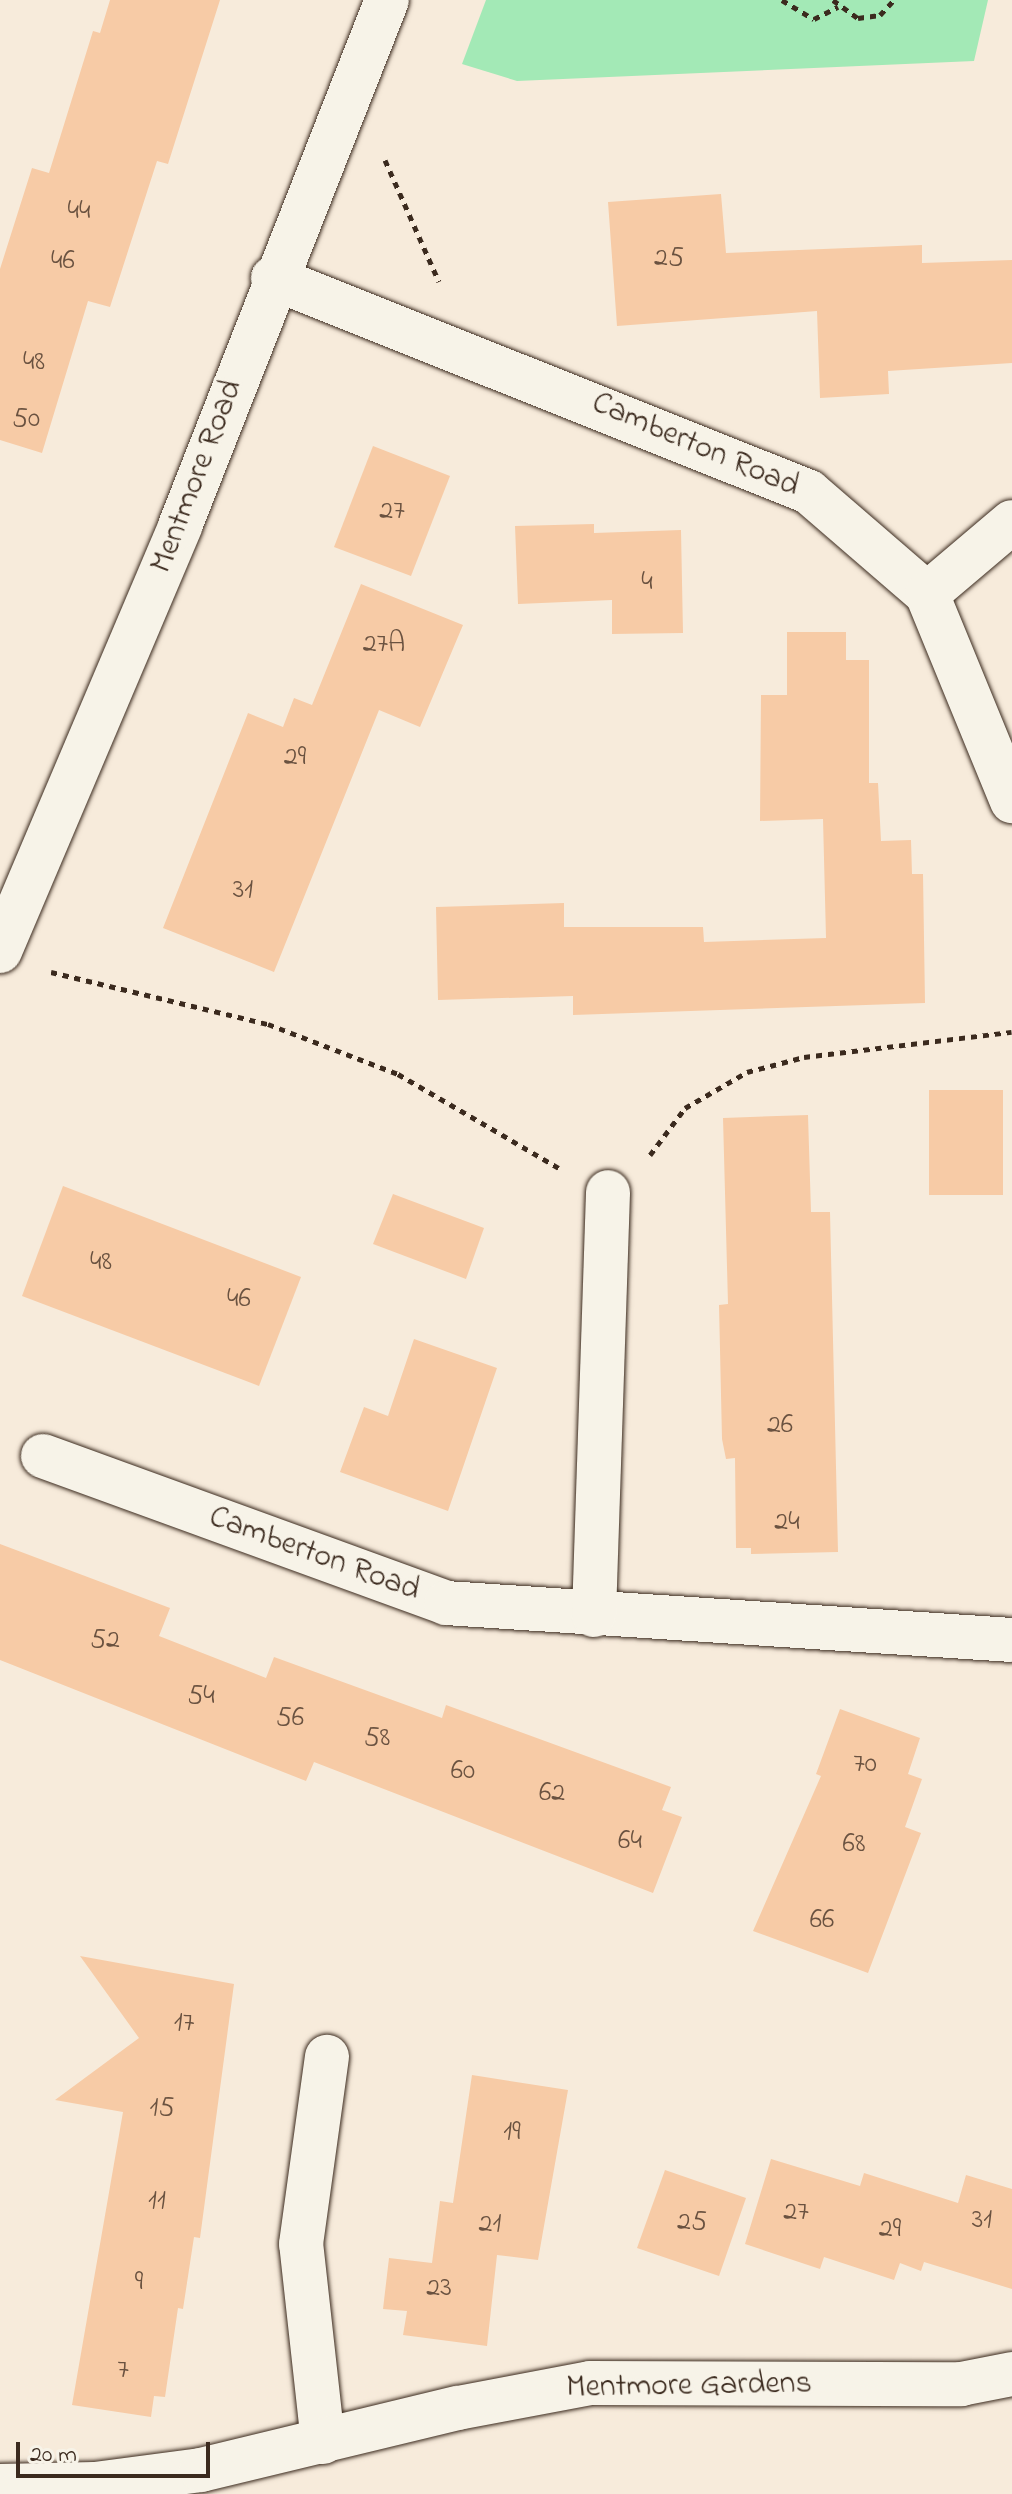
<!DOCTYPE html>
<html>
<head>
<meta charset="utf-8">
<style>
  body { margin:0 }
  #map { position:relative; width:1012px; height:2494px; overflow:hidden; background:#f7ebdb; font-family:"Indie Flower",sans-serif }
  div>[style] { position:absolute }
  .green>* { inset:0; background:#a3e9b6 }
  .building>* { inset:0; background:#f7cba6 }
  .path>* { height:5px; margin-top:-2.5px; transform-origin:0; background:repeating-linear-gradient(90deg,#3b2a1e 0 6px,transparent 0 12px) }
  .roads { filter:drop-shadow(0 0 2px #3b2a1e) drop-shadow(0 0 2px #3b2a1e) }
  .minor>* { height:44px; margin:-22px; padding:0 22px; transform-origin:22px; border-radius:22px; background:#f7f3e8 }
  span { translate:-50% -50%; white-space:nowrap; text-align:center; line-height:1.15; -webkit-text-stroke:6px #f7f3e8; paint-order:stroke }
  .number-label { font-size:28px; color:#6a5240 }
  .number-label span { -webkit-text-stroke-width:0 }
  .street-label { font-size:32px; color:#3b2a1e }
  .scale { position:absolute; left:16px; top:2442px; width:194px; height:36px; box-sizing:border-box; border:4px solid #3b2a1e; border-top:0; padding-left:10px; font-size:24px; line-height:28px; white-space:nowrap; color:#3b2a1e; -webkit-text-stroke:6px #f7f3e8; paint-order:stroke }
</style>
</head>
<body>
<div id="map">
  <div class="green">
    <i style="clip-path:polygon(486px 0,988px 0,974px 61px,517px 81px,462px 64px)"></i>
  </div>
  <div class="building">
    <i style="clip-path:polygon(110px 0,220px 0,168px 164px,157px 161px,110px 307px,88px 301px,42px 453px,0 440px,0 269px,32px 168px,49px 173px,93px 31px,100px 33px)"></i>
    <i style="clip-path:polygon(721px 194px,726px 253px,922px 245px,922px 263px,1012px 260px,1012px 363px,888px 371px,889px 394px,820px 398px,817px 311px,617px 326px,608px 202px)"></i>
    <i style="clip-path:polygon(373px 446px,450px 476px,411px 576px,334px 547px)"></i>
    <i style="clip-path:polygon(594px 524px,594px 533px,681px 530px,683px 633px,612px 634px,612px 600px,518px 604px,515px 526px)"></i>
    <i style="clip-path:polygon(361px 584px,463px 625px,420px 727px,379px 710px,274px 972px,163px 928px,248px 713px,283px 727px,294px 698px,312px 705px)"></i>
    <i style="clip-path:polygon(787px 632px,846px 632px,846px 660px,869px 660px,869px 783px,878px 783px,881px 841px,911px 840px,912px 874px,923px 874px,925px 1003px,573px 1015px,573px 996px,438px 1000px,436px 907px,564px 903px,564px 927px,703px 927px,704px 942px,826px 938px,823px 819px,760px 821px,761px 695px,787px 695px)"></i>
    <i style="clip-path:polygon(929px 1090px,1003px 1090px,1003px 1195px,929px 1195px)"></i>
    <i style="clip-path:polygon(808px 1115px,811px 1212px,830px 1212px,838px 1552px,751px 1554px,751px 1548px,736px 1548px,735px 1458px,726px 1459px,722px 1439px,719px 1305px,728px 1304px,723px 1118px)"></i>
    <i style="clip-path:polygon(63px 1186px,301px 1277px,259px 1386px,22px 1296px)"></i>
    <i style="clip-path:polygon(393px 1194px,484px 1228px,466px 1279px,373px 1244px)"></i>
    <i style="clip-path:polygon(414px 1339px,497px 1368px,448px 1511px,340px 1472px,364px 1407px,388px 1416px)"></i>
    <i style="clip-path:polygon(0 1544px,170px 1608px,159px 1636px,266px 1678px,274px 1657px,442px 1718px,446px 1705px,671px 1787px,662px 1810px,682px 1817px,653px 1893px,314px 1762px,306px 1781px,0 1660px)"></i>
    <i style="clip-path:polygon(840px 1709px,920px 1738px,908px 1774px,922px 1779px,905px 1827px,921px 1833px,868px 1973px,753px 1931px,821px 1776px,816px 1774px)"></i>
    <i style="clip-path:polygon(80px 1956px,234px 1984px,200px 2238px,194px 2237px,183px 2309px,178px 2308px,165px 2397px,154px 2396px,151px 2417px,72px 2405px,123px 2112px,55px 2100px,139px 2038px)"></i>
    <i style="clip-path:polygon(472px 2075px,568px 2090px,538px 2260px,497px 2255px,487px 2346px,403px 2335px,407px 2311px,383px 2309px,389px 2258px,432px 2263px,440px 2201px,453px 2203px)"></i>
    <i style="clip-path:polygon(771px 2159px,860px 2186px,864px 2173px,958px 2203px,966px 2175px,1012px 2189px,1012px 2289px,924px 2262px,921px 2271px,900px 2263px,894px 2280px,824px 2257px,820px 2269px,745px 2244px)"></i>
    <i style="clip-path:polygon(665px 2170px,746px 2198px,719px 2276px,637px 2248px)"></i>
  </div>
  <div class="path">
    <i style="left:782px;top:0;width:37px;rotate:31deg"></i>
    <i style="left:814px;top:19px;width:27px;rotate:-27deg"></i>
    <i style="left:833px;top:0;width:31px;rotate:36deg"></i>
    <i style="left:858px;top:18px;width:22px;rotate:-8deg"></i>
    <i style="left:880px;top:15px;width:21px;rotate:-47deg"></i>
    <i style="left:385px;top:160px;width:133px;rotate:66.1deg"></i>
    <i style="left:51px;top:972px;width:223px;rotate:13.5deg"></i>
    <i style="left:268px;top:1024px;width:139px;rotate:21deg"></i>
    <i style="left:398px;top:1074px;width:186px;rotate:30.3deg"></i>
    <i style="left:650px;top:1155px;width:59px;rotate:-53.3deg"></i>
    <i style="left:685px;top:1108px;width:72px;rotate:-30.1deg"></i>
    <i style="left:747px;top:1072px;width:59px;rotate:-14.7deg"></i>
    <i style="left:804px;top:1057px;width:209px;rotate:-6.9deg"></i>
  </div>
  <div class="roads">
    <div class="minor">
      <i style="left:273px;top:278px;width:577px;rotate:21.76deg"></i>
      <i style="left:809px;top:492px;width:156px;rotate:40.8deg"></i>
      <i style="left:927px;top:594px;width:224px;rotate:67.7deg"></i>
      <i style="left:927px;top:594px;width:111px;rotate:-40.3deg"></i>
      <i style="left:0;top:951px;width:462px;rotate:-67deg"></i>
      <i style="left:180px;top:526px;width:565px;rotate:-68.52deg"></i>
      <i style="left:43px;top:1456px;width:429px;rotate:20deg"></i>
      <i style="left:446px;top:1603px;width:567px;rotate:3.74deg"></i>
      <i style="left:594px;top:1615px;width:423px;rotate:-88.1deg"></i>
      <i style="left:323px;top:2442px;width:199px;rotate:-96.3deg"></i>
      <i style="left:301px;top:2244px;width:189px;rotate:-82.1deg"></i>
      <i style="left:0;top:2486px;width:95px;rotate:-1.2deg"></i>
      <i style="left:95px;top:2484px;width:107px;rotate:-7.5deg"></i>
      <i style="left:201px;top:2470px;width:264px;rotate:-13.6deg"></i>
      <i style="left:458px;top:2408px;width:134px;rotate:-10.7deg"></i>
      <i style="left:590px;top:2383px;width:371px;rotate:0.2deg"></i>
      <i style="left:961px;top:2384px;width:52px;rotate:-11.1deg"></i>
    </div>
  </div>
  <div class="number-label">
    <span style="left:79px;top:212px">44</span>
    <span style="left:669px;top:259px">25</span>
    <span style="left:63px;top:262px">46</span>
    <span style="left:34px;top:363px">48</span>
    <span style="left:26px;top:420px">50</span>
    <span style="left:392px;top:512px">27</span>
    <span style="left:647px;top:583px">4</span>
    <span style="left:384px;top:645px">27A</span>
    <span style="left:295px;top:758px">29</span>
    <span style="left:243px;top:891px">31</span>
    <span style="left:101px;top:1263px">48</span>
    <span style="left:239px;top:1300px">46</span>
    <span style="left:780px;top:1426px">26</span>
    <span style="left:787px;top:1523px">24</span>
    <span style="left:105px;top:1641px">52</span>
    <span style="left:201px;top:1697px">54</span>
    <span style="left:290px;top:1719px">56</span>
    <span style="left:377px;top:1739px">58</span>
    <span style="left:865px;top:1765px">70</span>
    <span style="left:463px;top:1772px">60</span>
    <span style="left:552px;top:1794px">62</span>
    <span style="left:630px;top:1842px">64</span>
    <span style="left:854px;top:1845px">68</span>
    <span style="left:822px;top:1921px">66</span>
    <span style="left:184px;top:2024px">17</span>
    <span style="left:162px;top:2109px">15</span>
    <span style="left:512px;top:2133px">19</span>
    <span style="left:157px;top:2202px">11</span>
    <span style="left:796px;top:2213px">27</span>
    <span style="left:982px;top:2221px">31</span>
    <span style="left:692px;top:2223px">25</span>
    <span style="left:490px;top:2225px">21</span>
    <span style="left:890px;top:2230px">29</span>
    <span style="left:139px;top:2283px">9</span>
    <span style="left:439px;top:2289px">23</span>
    <span style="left:123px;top:2371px">7</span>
  </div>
  <div class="street-label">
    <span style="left:695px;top:446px;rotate:23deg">Camberton Road</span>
    <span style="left:198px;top:477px;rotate:-69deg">Mentmore Road</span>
    <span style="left:314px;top:1555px;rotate:20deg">Camberton Road</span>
    <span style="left:689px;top:2387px;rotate:-1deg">Mentmore Gardens</span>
  </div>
  <div class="scale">20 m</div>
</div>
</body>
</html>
